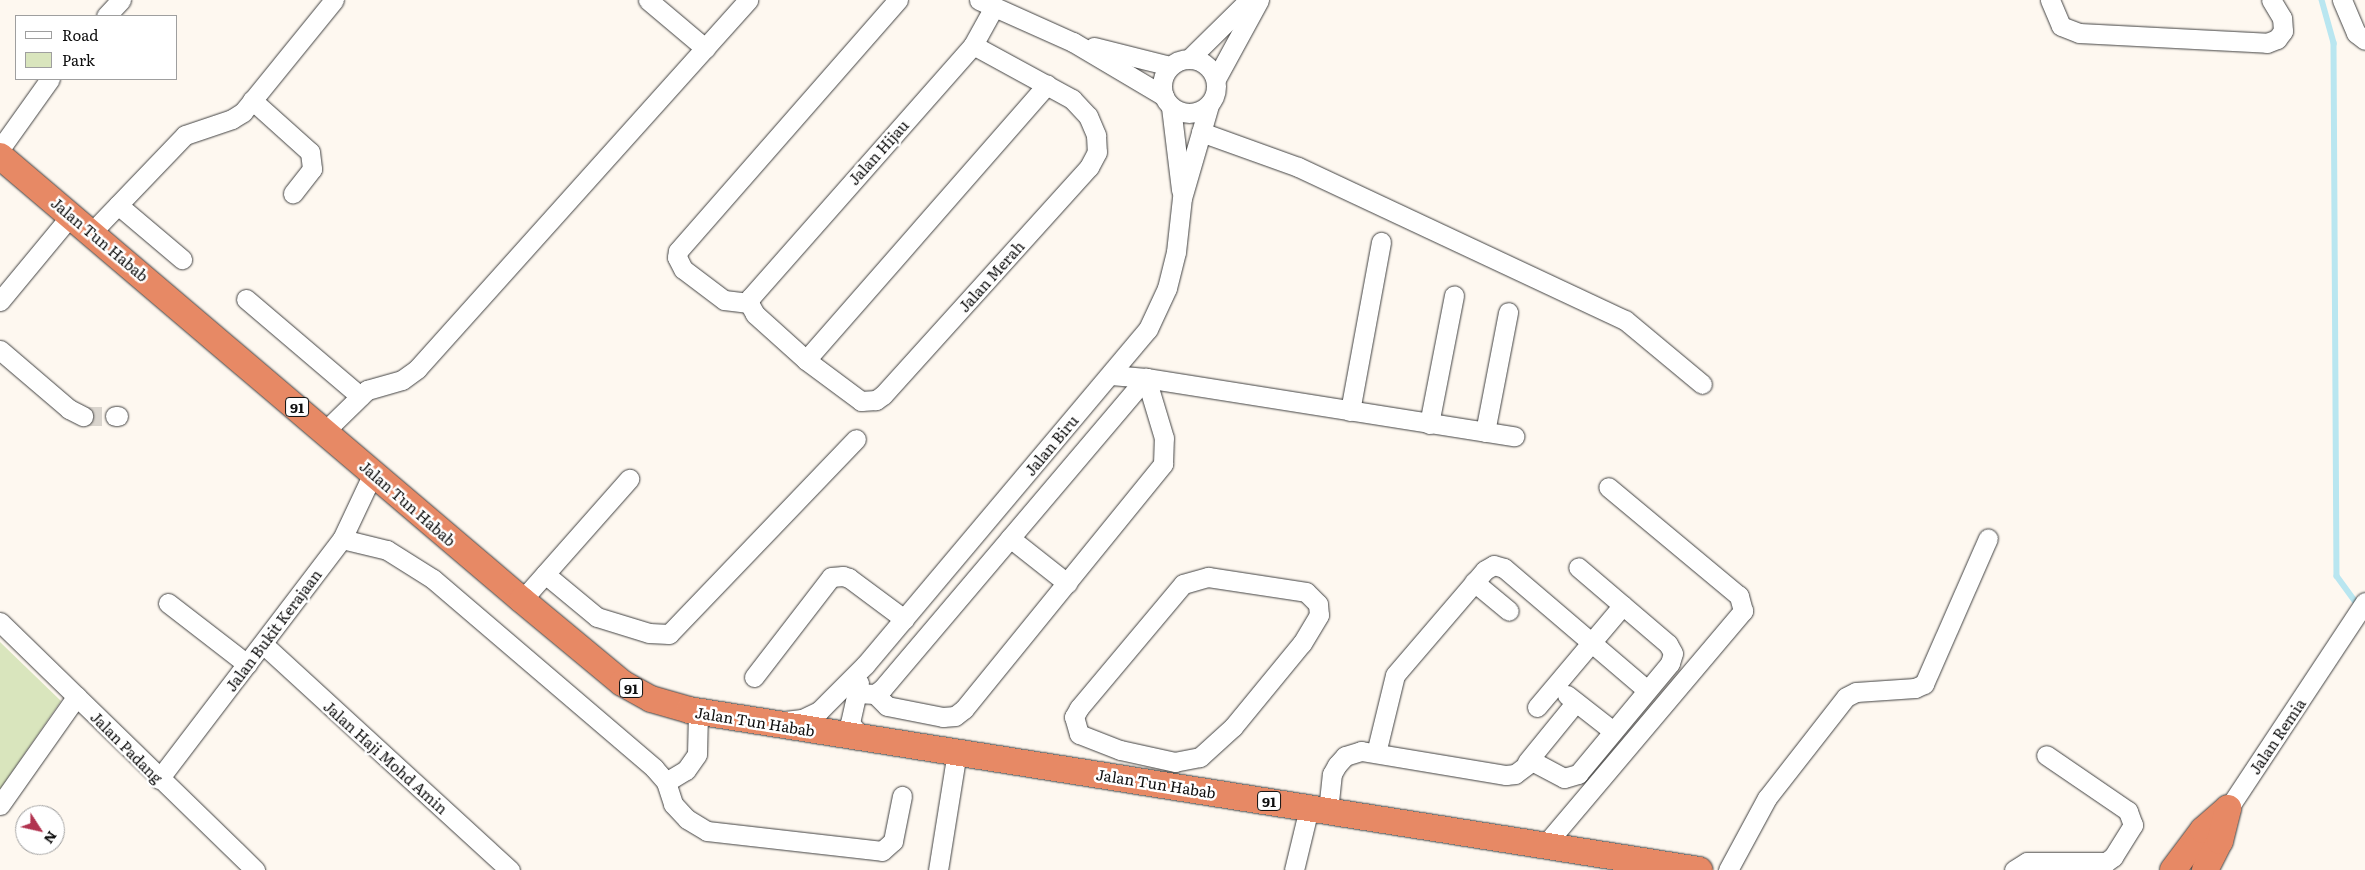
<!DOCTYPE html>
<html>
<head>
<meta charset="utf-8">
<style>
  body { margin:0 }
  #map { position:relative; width:2365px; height:870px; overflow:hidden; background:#fef8f0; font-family:Literata,serif }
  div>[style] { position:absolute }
  .green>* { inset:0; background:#d9e5bd }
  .stream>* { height:5.5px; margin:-2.75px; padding:0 2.75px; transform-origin:2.75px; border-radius:2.75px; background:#b9e6f0 }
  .minor-tunnel>* { height:19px; margin-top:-9.5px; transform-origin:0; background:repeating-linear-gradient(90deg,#dad5ce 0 19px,transparent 0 28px) }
  .roads { filter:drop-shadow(0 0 1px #414141) drop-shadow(0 0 1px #414141) }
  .minor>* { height:19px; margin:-9.5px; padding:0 9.5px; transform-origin:9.5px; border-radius:9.5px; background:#fff }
  .minor>.ring { margin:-9.5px; padding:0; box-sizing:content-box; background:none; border:19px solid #fff; border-radius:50% }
  .highway>* { height:26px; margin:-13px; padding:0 13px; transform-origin:13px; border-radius:13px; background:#e78965 }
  span { translate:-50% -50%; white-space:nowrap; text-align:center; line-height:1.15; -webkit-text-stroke:5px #fff; paint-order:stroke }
  .shield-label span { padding:1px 4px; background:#fff; border:1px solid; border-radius:4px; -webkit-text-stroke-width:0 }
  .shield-label { font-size:14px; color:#0e0e0e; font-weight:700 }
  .street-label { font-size:15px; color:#0e0e0e }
  .legend { position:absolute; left:15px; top:15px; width:162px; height:65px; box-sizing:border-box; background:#fff; border:1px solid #9f9f9f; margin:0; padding:6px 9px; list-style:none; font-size:15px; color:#0e0e0e }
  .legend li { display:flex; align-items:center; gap:10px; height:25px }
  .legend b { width:25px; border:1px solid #9f9f9f }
  .north { position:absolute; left:15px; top:805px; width:50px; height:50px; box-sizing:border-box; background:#fff; border:1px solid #9f9f9f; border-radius:50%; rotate:125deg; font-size:14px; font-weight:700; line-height:20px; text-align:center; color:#0e0e0e }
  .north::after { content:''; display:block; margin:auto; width:18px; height:22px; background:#b1334f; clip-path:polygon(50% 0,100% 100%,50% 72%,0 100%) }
</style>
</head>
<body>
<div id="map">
  <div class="green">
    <i style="clip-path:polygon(0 642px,61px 701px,0 789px)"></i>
  </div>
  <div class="stream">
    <i style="left:2322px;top:0;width:45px;rotate:74.4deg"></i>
    <i style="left:2334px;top:43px;width:533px;rotate:89.68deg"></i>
    <i style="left:2337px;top:576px;width:36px;rotate:54deg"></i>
  </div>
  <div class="minor-tunnel">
    <i style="left:83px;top:416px;width:32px"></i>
  </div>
  <div class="roads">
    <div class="minor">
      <i style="left:648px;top:0;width:75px;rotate:40.1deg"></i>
      <i style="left:979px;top:0;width:103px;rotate:24.1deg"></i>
      <i style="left:1073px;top:42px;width:106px;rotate:30.7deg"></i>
      <i style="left:2050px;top:0;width:28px;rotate:67deg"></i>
      <i style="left:2061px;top:26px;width:19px;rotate:21deg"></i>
      <i style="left:2079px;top:33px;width:188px;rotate:3deg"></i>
      <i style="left:2267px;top:43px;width:11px;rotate:-22deg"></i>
      <i style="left:2277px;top:39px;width:10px;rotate:-53deg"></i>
      <i style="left:2283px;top:31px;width:13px;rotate:-94deg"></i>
      <i style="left:2282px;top:18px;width:21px;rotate:-121deg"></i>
      <i style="left:2342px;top:0;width:36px;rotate:67deg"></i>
      <i style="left:2356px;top:33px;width:11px;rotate:38deg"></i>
      <i style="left:106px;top:16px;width:22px;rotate:-47deg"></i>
      <i style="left:973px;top:45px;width:113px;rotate:28.6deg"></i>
      <i style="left:1072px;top:99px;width:23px;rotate:47deg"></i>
      <i style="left:1088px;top:116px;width:21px;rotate:67deg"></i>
      <i style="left:1096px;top:135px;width:17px;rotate:87deg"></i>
      <i style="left:1097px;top:152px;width:17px;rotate:118deg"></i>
      <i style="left:1089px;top:167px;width:307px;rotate:132.1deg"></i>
      <i style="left:883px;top:395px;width:9px;rotate:144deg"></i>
      <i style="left:876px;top:400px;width:15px;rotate:176deg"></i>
      <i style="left:861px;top:401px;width:69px;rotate:-143.3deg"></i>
      <i style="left:806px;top:360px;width:69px;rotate:-138deg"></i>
      <i style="left:755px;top:314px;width:13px;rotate:-119deg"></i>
      <i style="left:749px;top:303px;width:6px;rotate:-72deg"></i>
      <i style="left:751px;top:297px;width:336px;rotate:-48.6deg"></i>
      <i style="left:973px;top:45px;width:43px;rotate:-61.1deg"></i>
      <i style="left:1094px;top:47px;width:78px;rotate:14deg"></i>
      <i style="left:1190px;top:58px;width:83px;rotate:-44.5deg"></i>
      <i class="ring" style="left:1162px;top:59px;width:35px;height:35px"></i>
      <i style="left:1216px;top:79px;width:90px;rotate:-61.4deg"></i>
      <i style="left:252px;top:100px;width:78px;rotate:41.9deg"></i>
      <i style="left:310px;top:152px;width:17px;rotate:83deg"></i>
      <i style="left:312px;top:169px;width:31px;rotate:128deg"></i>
      <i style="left:1171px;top:107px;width:84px;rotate:83.1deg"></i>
      <i style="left:1201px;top:132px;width:103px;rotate:19.8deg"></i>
      <i style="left:1298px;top:167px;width:361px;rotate:25.1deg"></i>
      <i style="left:1625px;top:320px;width:100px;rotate:39.7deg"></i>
      <i style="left:0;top:149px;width:86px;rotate:-54.5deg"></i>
      <i style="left:118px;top:205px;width:84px;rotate:40.2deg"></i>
      <i style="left:92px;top:232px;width:134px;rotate:-46.2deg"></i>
      <i style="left:185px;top:135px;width:50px;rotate:-18.8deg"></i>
      <i style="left:232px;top:119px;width:13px;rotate:-32deg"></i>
      <i style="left:243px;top:112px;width:144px;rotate:-50.9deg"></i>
      <i style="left:246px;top:299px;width:150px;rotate:40.4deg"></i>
      <i style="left:0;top:301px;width:113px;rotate:-50.4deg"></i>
      <i style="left:749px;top:303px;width:25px;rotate:-173deg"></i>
      <i style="left:724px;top:300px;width:51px;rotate:-142.9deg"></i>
      <i style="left:683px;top:269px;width:13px;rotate:-117deg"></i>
      <i style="left:677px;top:257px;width:6px;rotate:-81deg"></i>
      <i style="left:678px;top:251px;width:334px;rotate:-48.8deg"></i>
      <i style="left:0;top:350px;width:91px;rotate:40.5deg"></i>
      <i style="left:69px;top:409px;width:16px;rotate:27deg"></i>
      <i style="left:806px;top:360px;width:366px;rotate:-48.8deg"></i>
      <i style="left:1111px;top:375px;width:35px;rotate:5deg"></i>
      <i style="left:1146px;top:378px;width:373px;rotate:9deg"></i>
      <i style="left:1350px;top:411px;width:172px;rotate:-79.6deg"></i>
      <i style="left:115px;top:416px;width:3px"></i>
      <i style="left:1429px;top:424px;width:131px;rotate:-79deg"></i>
      <i style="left:325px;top:431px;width:59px;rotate:-44.3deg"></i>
      <i style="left:367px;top:390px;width:36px;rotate:-16deg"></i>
      <i style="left:402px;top:380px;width:19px;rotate:-36deg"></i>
      <i style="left:417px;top:369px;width:496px;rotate:-48.1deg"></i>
      <i style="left:1485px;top:432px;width:122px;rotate:-79.1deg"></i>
      <i style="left:1010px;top:538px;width:73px;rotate:38.3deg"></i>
      <i style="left:342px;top:539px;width:46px;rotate:13.7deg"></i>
      <i style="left:387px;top:550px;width:54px;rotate:32.2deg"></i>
      <i style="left:433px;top:579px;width:291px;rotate:40.5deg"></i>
      <i style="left:654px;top:768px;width:18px;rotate:49deg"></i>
      <i style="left:666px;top:782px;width:23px;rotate:72deg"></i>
      <i style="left:673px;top:804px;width:21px;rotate:47deg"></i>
      <i style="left:687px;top:819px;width:23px;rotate:31deg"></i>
      <i style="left:707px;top:831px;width:176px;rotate:6.5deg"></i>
      <i style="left:882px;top:851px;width:15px;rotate:-42deg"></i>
      <i style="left:893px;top:841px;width:46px;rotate:-78.7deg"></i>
      <i style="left:545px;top:574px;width:67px;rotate:39.6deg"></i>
      <i style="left:597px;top:617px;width:54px;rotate:17.1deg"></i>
      <i style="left:649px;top:633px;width:20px;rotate:3deg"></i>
      <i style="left:669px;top:634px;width:270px;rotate:-46.2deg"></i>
      <i style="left:1208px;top:577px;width:99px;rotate:8.7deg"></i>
      <i style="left:1306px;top:592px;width:17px;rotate:45deg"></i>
      <i style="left:1318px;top:604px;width:11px;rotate:85deg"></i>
      <i style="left:1319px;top:615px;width:33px;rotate:121deg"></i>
      <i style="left:1302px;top:643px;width:109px;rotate:129.4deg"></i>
      <i style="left:1233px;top:727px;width:45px;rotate:137.7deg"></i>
      <i style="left:1200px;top:757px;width:25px;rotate:169deg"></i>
      <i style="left:1175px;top:762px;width:56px;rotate:-167.7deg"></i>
      <i style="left:1120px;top:750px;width:44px;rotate:-158.7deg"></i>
      <i style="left:1079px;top:734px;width:18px;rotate:-106deg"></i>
      <i style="left:1074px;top:717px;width:10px;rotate:-61deg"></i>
      <i style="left:1079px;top:708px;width:162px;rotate:-50deg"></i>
      <i style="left:1183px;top:584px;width:26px;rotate:-16deg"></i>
      <i style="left:1474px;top:582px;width:45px;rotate:39.6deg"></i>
      <i style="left:522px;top:600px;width:162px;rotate:-48.5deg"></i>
      <i style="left:168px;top:603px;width:100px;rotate:37.7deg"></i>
      <i style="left:0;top:622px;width:356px;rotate:44.2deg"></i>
      <i style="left:263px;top:644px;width:335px;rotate:42.5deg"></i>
      <i style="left:754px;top:677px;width:126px;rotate:-52.4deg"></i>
      <i style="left:831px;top:577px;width:12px;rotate:-5deg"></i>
      <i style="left:843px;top:576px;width:6px;rotate:18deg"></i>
      <i style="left:849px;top:578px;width:69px;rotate:36.7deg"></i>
      <i style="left:859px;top:683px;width:41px;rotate:102.7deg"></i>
      <i style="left:850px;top:723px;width:18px;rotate:52deg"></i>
      <i style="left:856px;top:693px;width:19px;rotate:3deg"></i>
      <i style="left:875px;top:694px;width:9px;rotate:-36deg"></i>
      <i style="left:882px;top:689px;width:408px;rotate:-49.7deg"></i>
      <i style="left:875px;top:694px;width:17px;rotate:45deg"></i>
      <i style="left:887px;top:706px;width:57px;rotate:11.1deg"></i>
      <i style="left:943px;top:717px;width:12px;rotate:-5deg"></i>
      <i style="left:955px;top:716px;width:11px;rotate:-38deg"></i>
      <i style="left:964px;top:709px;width:316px;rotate:-50.9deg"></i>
      <i style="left:1163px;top:464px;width:26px;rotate:-88deg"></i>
      <i style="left:1164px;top:438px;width:63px;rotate:-106.7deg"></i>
      <i style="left:1567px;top:695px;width:58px;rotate:38deg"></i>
      <i style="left:1537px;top:707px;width:133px;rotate:-49.9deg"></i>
      <i style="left:785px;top:721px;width:17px;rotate:-7deg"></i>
      <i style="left:802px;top:719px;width:19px;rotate:-25deg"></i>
      <i style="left:819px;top:711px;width:65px;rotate:-45deg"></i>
      <i style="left:865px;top:665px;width:439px;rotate:-49.9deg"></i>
      <i style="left:1148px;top:329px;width:45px;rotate:-65.1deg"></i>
      <i style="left:1167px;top:288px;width:37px;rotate:-76deg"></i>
      <i style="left:1176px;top:252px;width:54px;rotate:-83.7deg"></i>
      <i style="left:1182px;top:198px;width:97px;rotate:-73.8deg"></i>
      <i style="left:1376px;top:753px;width:80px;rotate:-76.3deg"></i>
      <i style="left:1395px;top:675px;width:138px;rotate:-49.4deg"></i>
      <i style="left:1485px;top:570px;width:10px;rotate:-29deg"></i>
      <i style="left:1494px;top:565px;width:10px;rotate:17deg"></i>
      <i style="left:1504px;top:568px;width:188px;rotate:40.5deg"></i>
      <i style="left:1527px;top:762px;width:77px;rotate:-50.8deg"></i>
      <i style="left:159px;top:779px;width:302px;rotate:-52.7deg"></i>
      <i style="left:342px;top:539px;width:73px;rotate:-64.8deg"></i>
      <i style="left:666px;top:782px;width:23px;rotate:-31deg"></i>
      <i style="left:686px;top:770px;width:19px;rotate:-55deg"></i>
      <i style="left:697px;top:754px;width:42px;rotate:-88.6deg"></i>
      <i style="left:0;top:805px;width:133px;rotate:-54.8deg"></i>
      <i style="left:1328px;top:811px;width:37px;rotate:-84deg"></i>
      <i style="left:1332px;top:774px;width:10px;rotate:-61deg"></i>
      <i style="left:1337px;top:765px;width:12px;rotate:-48deg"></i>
      <i style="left:1345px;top:756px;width:17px;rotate:-17deg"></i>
      <i style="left:1361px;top:751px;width:147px;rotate:9.4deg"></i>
      <i style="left:1506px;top:775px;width:9px;rotate:-6deg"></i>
      <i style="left:1515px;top:774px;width:21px;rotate:-37deg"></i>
      <i style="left:1532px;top:761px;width:36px;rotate:28deg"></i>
      <i style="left:1564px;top:778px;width:15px;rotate:-16deg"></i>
      <i style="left:1578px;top:774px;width:144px;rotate:-50.3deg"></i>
      <i style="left:1670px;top:663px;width:10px;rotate:-73deg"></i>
      <i style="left:1673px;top:653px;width:10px;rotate:-119deg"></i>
      <i style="left:1668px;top:644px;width:118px;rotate:-139.5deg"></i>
      <i style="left:2222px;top:818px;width:259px;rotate:-56.5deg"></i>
      <i style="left:1545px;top:845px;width:307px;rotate:-49.8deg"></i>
      <i style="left:1743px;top:611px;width:16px;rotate:-105deg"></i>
      <i style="left:1739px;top:596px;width:170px;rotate:-140.2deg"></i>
      <i style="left:938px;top:870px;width:120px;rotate:-80.9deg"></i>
      <i style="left:1294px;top:870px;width:64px;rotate:-76.4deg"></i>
      <i style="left:1728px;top:870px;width:82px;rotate:-61.6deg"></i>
      <i style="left:1767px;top:798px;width:128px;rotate:-52deg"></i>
      <i style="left:1846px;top:697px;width:11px;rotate:-27deg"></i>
      <i style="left:1856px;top:692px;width:59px;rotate:-3.9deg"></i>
      <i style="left:1915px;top:688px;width:10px;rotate:-24deg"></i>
      <i style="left:1924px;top:684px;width:159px;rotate:-66.3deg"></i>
      <i style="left:2014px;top:870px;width:15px;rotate:-32deg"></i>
      <i style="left:2027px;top:862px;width:79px"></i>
      <i style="left:2106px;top:862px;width:9px;rotate:-36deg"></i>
      <i style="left:2113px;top:857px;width:38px;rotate:-58deg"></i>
      <i style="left:2133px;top:825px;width:15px;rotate:-110deg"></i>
      <i style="left:2128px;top:811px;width:99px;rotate:-145.7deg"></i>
    </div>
    <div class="highway">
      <i style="left:0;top:156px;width:685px;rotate:40.38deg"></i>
      <i style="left:522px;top:600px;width:130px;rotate:39.7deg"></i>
      <i style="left:622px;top:683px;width:33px;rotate:29deg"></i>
      <i style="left:651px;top:699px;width:40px;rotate:16deg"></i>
      <i style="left:689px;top:710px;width:1023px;rotate:9deg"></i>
      <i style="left:2173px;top:870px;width:50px;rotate:-53.1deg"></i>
      <i style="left:2203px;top:830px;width:33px;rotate:-41deg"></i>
      <i style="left:2205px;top:870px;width:33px;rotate:-63deg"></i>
      <i style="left:2220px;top:841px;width:34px;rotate:-76deg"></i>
    </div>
  </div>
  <div class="shield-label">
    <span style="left:297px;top:407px">91</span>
    <span style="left:631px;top:688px">91</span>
    <span style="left:1269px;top:801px">91</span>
  </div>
  <div class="street-label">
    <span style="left:878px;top:152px;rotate:-48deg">Jalan Hijau</span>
    <span style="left:100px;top:239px;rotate:40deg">Jalan Tun Habab</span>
    <span style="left:991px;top:276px;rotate:-48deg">Jalan Merah</span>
    <span style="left:1051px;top:445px;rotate:-50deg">Jalan Biru</span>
    <span style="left:408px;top:503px;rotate:41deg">Jalan Tun Habab</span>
    <span style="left:273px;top:630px;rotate:-53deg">Jalan Bukit Kerajaan</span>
    <span style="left:755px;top:721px;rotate:9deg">Jalan Tun Habab</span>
    <span style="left:2277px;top:736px;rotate:-56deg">Jalan Remia</span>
    <span style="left:127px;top:747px;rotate:45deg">Jalan Padang</span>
    <span style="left:386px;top:757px;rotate:42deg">Jalan Haji Mohd Amin</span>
    <span style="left:1156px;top:783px;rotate:9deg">Jalan Tun Habab</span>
  </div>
  <ul class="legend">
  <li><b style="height:6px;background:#fff"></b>Road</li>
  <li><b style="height:14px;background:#d9e5bd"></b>Park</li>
  </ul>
  <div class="north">N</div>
</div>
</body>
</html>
